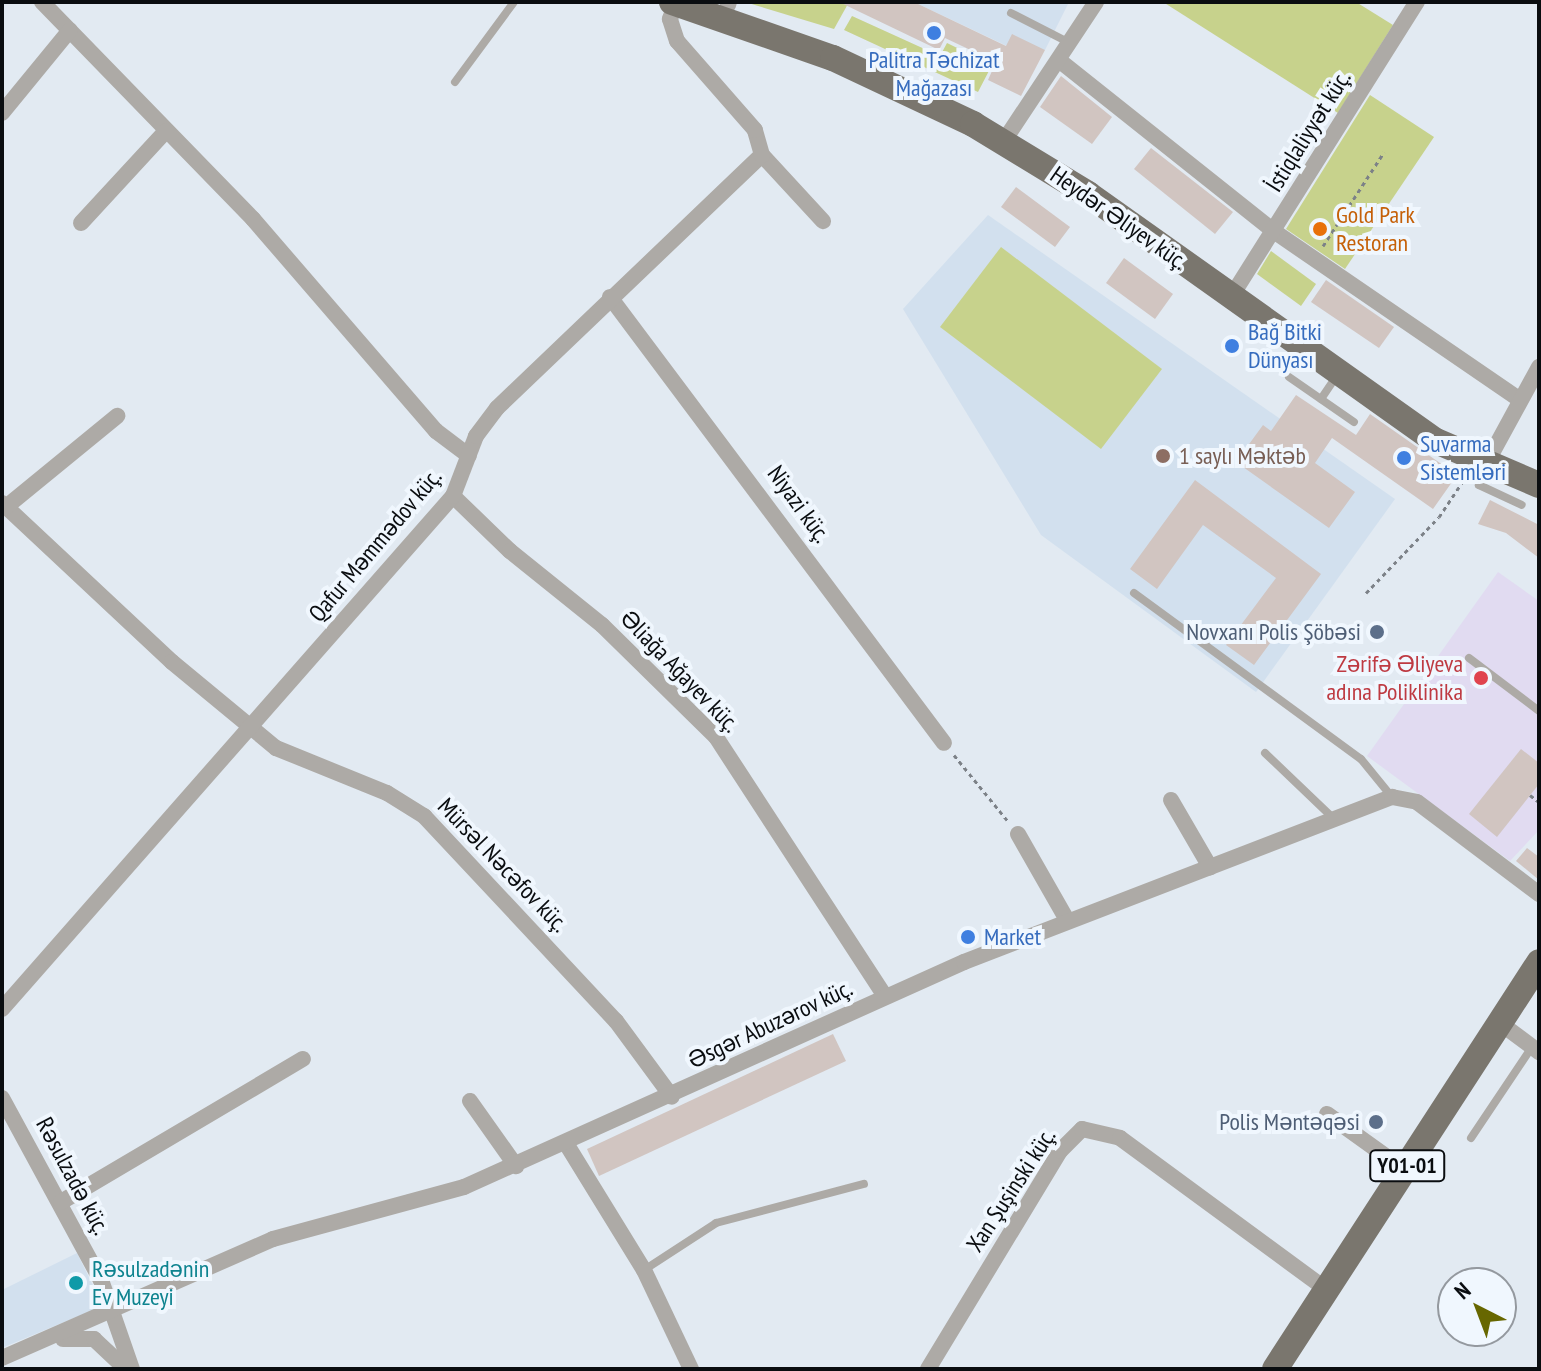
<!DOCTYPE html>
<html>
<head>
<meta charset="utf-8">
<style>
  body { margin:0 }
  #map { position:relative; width:1541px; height:1371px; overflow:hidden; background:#e2eaf2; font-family:"PT Sans Narrow",sans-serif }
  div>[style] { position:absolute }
  .built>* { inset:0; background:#d2e0ee }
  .medical>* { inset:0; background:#e1dbf1 }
  .green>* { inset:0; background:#c7d28c }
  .building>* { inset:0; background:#d1c5c1 }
  .path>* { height:3px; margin-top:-1.5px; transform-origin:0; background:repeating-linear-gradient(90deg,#7c8187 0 4px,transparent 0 8px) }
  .service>* { height:8px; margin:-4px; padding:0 4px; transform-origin:4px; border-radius:4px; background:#adaaa6 }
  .minor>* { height:16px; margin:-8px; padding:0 8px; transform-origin:8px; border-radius:8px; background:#adaaa6 }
  .primary>* { height:26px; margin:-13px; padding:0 13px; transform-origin:13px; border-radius:13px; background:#7a766e }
  .dots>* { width:22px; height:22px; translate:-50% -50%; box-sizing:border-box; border:4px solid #f0f7fe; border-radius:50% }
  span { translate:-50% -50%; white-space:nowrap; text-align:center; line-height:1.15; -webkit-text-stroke:8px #f0f7fe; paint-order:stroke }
  .shield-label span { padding:2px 6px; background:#f0f7fe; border:2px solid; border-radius:6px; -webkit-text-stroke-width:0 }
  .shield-label { font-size:22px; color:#0a0d10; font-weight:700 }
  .shop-label { font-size:24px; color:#366cbe }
  .left { translate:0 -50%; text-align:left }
  .street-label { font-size:24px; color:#0a0d10 }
  .food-label { font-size:24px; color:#c56008 }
  .education-label { font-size:24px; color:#785e54 }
  .service-label { font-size:24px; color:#4e5e75 }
  .right { translate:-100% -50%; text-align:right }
  .health-label { font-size:24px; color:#be3a42 }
  .culture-label { font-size:24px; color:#0d838f }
  .frame { position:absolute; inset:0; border:4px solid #0a0d10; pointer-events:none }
  .north { position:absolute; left:1437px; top:1267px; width:80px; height:80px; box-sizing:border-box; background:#f0f7fe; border:2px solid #94999f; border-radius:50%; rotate:318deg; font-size:22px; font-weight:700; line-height:32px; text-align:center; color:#0a0d10 }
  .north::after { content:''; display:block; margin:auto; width:28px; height:36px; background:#676700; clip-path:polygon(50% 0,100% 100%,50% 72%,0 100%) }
</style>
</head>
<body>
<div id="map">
  <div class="built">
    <i style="clip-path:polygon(914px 2px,1069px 2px,1045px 50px,1007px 46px)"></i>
    <i style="clip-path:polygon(988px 215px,1395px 499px,1256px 692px,1041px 535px,903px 309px)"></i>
    <i style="clip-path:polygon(77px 1253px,103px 1306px,4px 1347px,2px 1290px)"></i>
  </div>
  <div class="medical">
    <i style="clip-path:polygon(1498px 572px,1539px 601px,1539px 830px,1510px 861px,1367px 756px)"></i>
  </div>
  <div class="green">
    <i style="clip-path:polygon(745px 2px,849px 2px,834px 29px)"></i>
    <i style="clip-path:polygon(1163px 2px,1356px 2px,1393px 25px,1338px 113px)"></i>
    <i style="clip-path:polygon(852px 16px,940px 56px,947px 43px,992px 65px,978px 92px,844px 30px)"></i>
    <i style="clip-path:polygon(1370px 95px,1434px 137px,1345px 269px,1286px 229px)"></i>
    <i style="clip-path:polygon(1001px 247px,1162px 369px,1101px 449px,940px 327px)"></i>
    <i style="clip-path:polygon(1271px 251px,1316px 284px,1301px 306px,1257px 274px)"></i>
  </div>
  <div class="building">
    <i style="clip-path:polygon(839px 2px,914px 2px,1006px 46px,1012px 34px,1045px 50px,1021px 96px,988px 80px,996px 62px,945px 38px,939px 50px)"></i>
    <i style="clip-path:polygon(1061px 76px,1112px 117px,1092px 144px,1040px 107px)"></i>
    <i style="clip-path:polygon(1151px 148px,1233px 212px,1215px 234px,1134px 169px)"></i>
    <i style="clip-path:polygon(1016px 187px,1070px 227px,1055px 247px,1001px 207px)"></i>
    <i style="clip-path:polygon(1124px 258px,1173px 294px,1155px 319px,1106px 283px)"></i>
    <i style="clip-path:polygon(1326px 280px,1394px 327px,1379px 348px,1311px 302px)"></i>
    <i style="clip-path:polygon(1296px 395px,1356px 435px,1370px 414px,1457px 475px,1433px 509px,1332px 438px,1315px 463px,1355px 492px,1329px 528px,1236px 462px,1263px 425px,1271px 431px)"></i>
    <i style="clip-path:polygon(1195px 480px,1321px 574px,1254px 665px,1226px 645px,1276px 578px,1203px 525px,1157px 589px,1130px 569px)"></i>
    <i style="clip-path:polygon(1490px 500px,1539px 525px,1539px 558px,1506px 533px,1478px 524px)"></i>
    <i style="clip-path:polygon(1521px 749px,1539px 763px,1539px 784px,1497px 837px,1469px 814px)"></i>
    <i style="clip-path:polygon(1527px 848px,1539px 857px,1539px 880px,1516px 861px)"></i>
    <i style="clip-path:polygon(833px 1034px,846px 1061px,599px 1176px,587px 1149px)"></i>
  </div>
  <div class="path">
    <i style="left:1323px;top:246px;width:112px;rotate:-57deg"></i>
    <i style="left:1366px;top:593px;width:105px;rotate:-46.2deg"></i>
    <i style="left:1439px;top:517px;width:47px;rotate:-56.3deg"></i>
    <i style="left:954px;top:755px;width:84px;rotate:50.8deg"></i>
    <i style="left:1530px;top:795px;width:11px;rotate:38deg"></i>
  </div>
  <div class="service">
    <i style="left:1011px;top:13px;width:66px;rotate:27deg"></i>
    <i style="left:455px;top:82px;width:99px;rotate:-53.6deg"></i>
    <i style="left:1289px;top:377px;width:79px;rotate:34.7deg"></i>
    <i style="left:1321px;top:399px;width:27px;rotate:-56deg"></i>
    <i style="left:1485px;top:466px;width:20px;rotate:108deg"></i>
    <i style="left:1479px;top:485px;width:47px;rotate:24.9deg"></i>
    <i style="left:1134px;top:593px;width:281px;rotate:36.2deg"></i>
    <i style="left:1361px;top:759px;width:49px;rotate:50.8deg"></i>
    <i style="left:1469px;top:658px;width:88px;rotate:37.1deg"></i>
    <i style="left:1265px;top:753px;width:95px;rotate:43.7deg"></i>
    <i style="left:1471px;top:1138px;width:110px;rotate:-56.2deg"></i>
    <i style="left:644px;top:1270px;width:86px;rotate:-33.1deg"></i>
    <i style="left:716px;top:1223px;width:153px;rotate:-14.8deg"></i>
  </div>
  <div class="minor">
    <i style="left:42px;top:2px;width:303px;rotate:45.8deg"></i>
    <i style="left:253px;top:219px;width:280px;rotate:49.2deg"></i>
    <i style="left:436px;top:431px;width:41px;rotate:37.1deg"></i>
    <i style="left:728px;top:5px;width:3px;rotate:-72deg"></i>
    <i style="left:1060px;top:61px;width:275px;rotate:38.5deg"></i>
    <i style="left:1275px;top:232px;width:297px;rotate:34.4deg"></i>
    <i style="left:2px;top:113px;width:107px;rotate:-50.7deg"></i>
    <i style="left:1004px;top:141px;width:167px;rotate:-56.5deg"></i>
    <i style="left:762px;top:155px;width:90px;rotate:47.3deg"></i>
    <i style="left:81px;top:223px;width:125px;rotate:-47.3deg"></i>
    <i style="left:610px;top:297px;width:557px;rotate:53.17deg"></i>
    <i style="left:1231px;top:297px;width:349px;rotate:-57.8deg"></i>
    <i style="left:1485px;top:466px;width:113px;rotate:-61.4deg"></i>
    <i style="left:453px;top:496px;width:79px;rotate:44deg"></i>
    <i style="left:510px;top:551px;width:118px;rotate:38.8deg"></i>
    <i style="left:602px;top:625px;width:160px;rotate:44.5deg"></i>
    <i style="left:716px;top:737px;width:309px;rotate:56.9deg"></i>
    <i style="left:2px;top:503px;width:233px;rotate:43.1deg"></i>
    <i style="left:172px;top:662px;width:135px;rotate:39.6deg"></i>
    <i style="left:276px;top:748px;width:120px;rotate:22.1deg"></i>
    <i style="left:387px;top:793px;width:44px;rotate:31.9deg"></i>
    <i style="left:424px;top:816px;width:281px;rotate:46.9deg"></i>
    <i style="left:616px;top:1021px;width:94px;rotate:53.6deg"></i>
    <i style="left:6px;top:507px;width:144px;rotate:-39.3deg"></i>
    <i style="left:1171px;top:800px;width:78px;rotate:59.8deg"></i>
    <i style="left:1018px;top:834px;width:99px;rotate:60.3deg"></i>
    <i style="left:2px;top:1009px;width:683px;rotate:-48.68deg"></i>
    <i style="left:453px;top:496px;width:64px;rotate:-69deg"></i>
    <i style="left:476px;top:436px;width:35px;rotate:-53deg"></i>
    <i style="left:497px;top:408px;width:366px;rotate:-43.7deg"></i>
    <i style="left:762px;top:155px;width:26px;rotate:-106deg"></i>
    <i style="left:755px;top:130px;width:118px;rotate:-131.2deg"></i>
    <i style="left:677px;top:41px;width:23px;rotate:-108deg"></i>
    <i style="left:670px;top:19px;width:18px;rotate:-71deg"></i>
    <i style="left:1500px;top:1023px;width:49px;rotate:36.6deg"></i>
    <i style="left:2px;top:1098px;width:207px;rotate:61.5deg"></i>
    <i style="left:101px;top:1280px;width:94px;rotate:70.8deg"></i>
    <i style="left:470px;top:1101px;width:80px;rotate:54.7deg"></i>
    <i style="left:1327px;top:1114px;width:96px;rotate:35.7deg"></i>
    <i style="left:567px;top:1145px;width:147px;rotate:58.4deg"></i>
    <i style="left:644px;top:1270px;width:110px;rotate:64.6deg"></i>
    <i style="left:61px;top:1202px;width:281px;rotate:-30.6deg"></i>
    <i style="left:63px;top:1339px;width:31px"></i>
    <i style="left:94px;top:1339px;width:44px;rotate:43.2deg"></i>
    <i style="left:2px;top:1358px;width:296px;rotate:-23.7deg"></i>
    <i style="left:273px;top:1239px;width:198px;rotate:-15.2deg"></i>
    <i style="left:464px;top:1187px;width:548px;rotate:-24.23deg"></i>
    <i style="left:964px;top:962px;width:459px;rotate:-21.1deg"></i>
    <i style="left:1392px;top:797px;width:25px;rotate:11deg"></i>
    <i style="left:1417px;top:802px;width:153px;rotate:37deg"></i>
    <i style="left:928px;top:1369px;width:255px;rotate:-58.8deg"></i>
    <i style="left:1060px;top:1151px;width:31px;rotate:-45deg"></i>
    <i style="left:1082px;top:1129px;width:39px;rotate:13deg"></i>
    <i style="left:1120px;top:1138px;width:257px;rotate:36.3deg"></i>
  </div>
  <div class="primary">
    <i style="left:672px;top:2px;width:170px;rotate:19.2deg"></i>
    <i style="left:833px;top:58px;width:155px;rotate:25.2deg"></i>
    <i style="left:973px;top:124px;width:135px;rotate:31.3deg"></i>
    <i style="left:1088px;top:194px;width:427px;rotate:35.4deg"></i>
    <i style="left:1436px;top:441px;width:112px;rotate:23.1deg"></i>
    <i style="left:1275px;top:1369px;width:485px;rotate:-57deg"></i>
  </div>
  <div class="dots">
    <i style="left:934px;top:33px;background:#3f7fe0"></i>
    <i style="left:1320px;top:229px;background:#e8710a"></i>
    <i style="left:1232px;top:346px;background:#3f7fe0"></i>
    <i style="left:1163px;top:456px;background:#8d6e63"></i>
    <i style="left:1404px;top:458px;background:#3f7fe0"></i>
    <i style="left:1377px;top:632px;background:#5c6f8a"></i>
    <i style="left:1481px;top:678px;background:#e0444e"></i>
    <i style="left:968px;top:937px;background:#3f7fe0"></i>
    <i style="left:1376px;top:1122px;background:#5c6f8a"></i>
    <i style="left:76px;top:1283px;background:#0f9aa8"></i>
  </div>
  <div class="shield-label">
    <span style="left:1407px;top:1166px">Y01-01</span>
  </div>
  <div class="shop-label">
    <span style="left:934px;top:74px">Palitra Təchizat<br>Mağazası</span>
    <span class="left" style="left:1248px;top:346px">Bağ Bitki<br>Dünyası</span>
    <span class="left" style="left:1420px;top:458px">Suvarma<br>Sistemləri</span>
    <span class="left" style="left:984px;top:937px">Market</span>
  </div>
  <div class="street-label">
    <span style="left:1308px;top:131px;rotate:-58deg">İstiqlaliyyət küç.</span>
    <span style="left:1119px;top:218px;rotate:35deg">Heydər Əliyev küç.</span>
    <span style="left:799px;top:504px;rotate:54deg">Niyazi küç.</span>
    <span style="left:375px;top:545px;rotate:-50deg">Qafur Məmmədov küç.</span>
    <span style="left:680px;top:671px;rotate:46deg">Əliağa Ağayev küç.</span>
    <span style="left:503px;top:865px;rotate:46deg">Mürsəl Nəcəfov küç.</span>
    <span style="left:770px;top:1024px;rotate:-25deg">Əsgər Abuzərov küç.</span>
    <span style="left:73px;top:1176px;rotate:62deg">Rəsulzadə küç.</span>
    <span style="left:1011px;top:1190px;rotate:-57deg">Xan Şuşinski küç.</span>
  </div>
  <div class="food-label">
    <span class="left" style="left:1336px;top:229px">Gold Park<br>Restoran</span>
  </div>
  <div class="education-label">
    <span class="left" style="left:1179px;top:456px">1 saylı Məktəb</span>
  </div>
  <div class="service-label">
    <span class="right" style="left:1361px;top:632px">Novxanı Polis Şöbəsi</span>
    <span class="right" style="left:1360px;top:1122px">Polis Məntəqəsi</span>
  </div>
  <div class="health-label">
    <span class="right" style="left:1463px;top:678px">Zərifə Əliyeva<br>adına Poliklinika</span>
  </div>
  <div class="culture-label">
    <span class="left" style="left:92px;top:1283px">Rəsulzadənin<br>Ev Muzeyi</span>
  </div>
  <div class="frame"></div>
  <div class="north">N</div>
</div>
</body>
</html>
